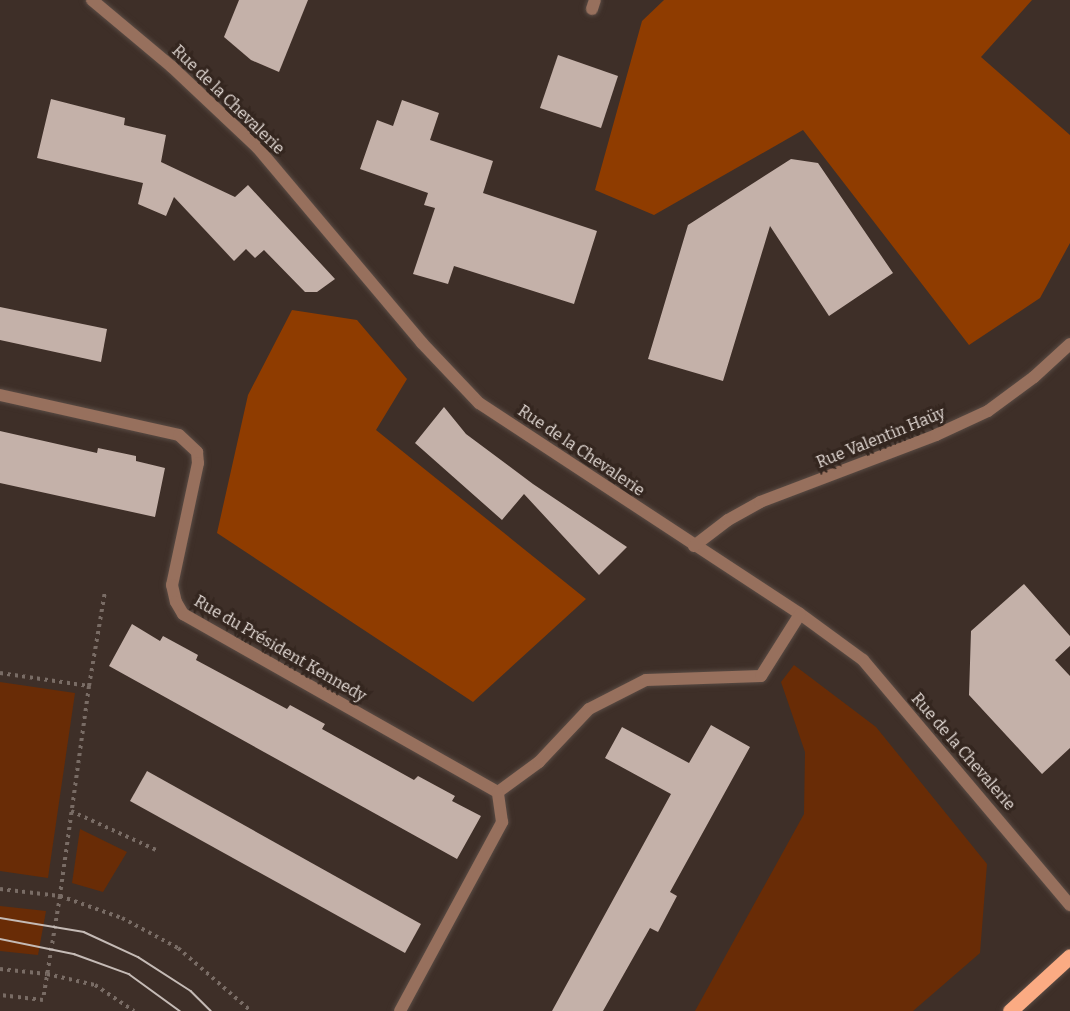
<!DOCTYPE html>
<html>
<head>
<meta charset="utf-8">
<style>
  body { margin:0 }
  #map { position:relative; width:1070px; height:1011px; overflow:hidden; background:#3e2f28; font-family:Bitter,serif }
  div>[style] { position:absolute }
  .green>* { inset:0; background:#692c06 }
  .forest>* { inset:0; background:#8f3c00 }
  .building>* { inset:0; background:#c4b1a9 }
  .path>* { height:4px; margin-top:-2px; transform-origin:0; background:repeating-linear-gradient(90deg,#796c65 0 3px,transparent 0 7.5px) }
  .roads { filter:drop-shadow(0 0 2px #594b44) drop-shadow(0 0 2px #594b44) }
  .street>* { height:12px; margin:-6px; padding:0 6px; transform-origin:6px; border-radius:6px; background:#97705d }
  .primary>* { height:15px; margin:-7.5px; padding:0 7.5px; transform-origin:7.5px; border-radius:7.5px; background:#fbab83 }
  .tram>* { height:1.5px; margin:-0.75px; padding:0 0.75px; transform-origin:0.75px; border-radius:0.75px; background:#c5bbb6 }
  span { translate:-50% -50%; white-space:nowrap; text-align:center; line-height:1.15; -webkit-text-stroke:6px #34261f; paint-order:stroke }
  .street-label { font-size:16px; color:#e5dcd7 }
</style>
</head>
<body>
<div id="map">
  <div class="green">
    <i style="clip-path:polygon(794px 665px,876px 727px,987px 864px,980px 953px,913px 1011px,695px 1011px,804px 814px,805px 752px,781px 682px)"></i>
    <i style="clip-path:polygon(0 682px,75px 693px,48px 878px,0 871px)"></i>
    <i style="clip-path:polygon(80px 829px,127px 852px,103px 892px,72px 883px)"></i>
    <i style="clip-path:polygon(0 906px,46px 911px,38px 955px,0 951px)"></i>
  </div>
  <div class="forest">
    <i style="clip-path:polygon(664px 0,1032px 0,981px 57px,1070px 135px,1070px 243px,1040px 298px,969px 345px,803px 130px,654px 215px,595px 190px,642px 21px)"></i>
    <i style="clip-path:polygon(292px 310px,357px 320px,407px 379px,376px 430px,586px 599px,473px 702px,217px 533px,248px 395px)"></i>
  </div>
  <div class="building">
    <i style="clip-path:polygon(239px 0,308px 0,279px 72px,251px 60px,224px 37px)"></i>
    <i style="clip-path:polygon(558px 55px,618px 76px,601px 128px,540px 108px)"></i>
    <i style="clip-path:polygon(51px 99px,125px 118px,124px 125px,166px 135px,161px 162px,235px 197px,248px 185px,335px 279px,317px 292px,305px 292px,264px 250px,255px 258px,246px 249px,234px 261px,174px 197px,166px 216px,138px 204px,143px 183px,37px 158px)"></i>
    <i style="clip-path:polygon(402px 100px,439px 113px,430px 140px,493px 161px,483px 193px,597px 231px,574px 304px,454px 266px,448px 284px,413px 274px,435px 208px,424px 205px,428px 193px,360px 169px,377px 120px,393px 126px)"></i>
    <i style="clip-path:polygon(791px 159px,818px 163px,893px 273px,829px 316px,770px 226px,723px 381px,648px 359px,688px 225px)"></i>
    <i style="clip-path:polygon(0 307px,107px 329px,101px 362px,0 340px)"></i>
    <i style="clip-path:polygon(444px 407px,466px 434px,533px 484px,627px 547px,599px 575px,524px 494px,502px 520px,415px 443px)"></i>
    <i style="clip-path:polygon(0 431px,97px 453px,98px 448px,136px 456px,136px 461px,165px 468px,155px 517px,0 483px)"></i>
    <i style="clip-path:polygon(1024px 584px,1070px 636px,1070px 646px,1055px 660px,1070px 676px,1070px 748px,1042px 774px,969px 695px,971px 631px)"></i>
    <i style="clip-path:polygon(132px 624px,160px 641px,163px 636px,198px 655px,196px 660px,287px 709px,290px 705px,325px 724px,322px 729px,414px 780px,418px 776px,455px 796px,452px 801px,481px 816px,457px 859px,109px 666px)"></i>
    <i style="clip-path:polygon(711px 725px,750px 747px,670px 892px,677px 896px,658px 932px,650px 928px,603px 1011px,552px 1011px,671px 794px,605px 758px,622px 727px,689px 763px)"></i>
    <i style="clip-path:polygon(147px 771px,421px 924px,405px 953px,130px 801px)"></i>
  </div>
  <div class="path">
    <i style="left:0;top:673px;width:90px;rotate:8.3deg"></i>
    <i style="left:89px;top:686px;width:212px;rotate:97.9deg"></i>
    <i style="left:60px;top:896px;width:105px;rotate:99.3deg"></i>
    <i style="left:43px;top:1000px;width:43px;rotate:-173.4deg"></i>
    <i style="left:89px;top:686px;width:96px;rotate:-80.4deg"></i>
    <i style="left:71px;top:811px;width:94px;rotate:24.6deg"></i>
    <i style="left:0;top:889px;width:60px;rotate:6.7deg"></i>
    <i style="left:60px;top:896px;width:66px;rotate:19.5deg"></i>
    <i style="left:122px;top:918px;width:64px;rotate:28.2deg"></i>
    <i style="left:178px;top:948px;width:96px;rotate:40.8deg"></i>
    <i style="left:0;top:969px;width:47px;rotate:6.1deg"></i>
    <i style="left:47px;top:974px;width:49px;rotate:12.9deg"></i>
    <i style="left:95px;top:985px;width:47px;rotate:33.7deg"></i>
  </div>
  <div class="roads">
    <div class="street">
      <i style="left:92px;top:0;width:104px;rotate:39.9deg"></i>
      <i style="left:172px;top:67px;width:117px;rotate:43.3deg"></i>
      <i style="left:257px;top:147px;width:256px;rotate:49.9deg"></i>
      <i style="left:422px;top:343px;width:83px;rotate:46.5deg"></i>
      <i style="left:479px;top:403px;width:384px;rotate:33.3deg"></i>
      <i style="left:800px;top:614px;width:78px;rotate:36.1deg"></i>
      <i style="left:863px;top:660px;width:321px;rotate:49.8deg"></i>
      <i style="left:592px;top:9px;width:9px;rotate:-72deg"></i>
      <i style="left:0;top:395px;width:183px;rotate:12.6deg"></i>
      <i style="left:179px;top:435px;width:25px;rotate:43deg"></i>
      <i style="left:197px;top:452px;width:11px;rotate:85deg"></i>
      <i style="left:198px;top:463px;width:125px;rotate:102deg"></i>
      <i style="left:172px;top:585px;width:17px;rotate:77deg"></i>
      <i style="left:176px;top:602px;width:14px;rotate:60deg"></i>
      <i style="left:183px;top:614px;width:362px;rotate:29.5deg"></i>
      <i style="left:498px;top:792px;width:51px;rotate:-36.2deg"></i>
      <i style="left:539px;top:762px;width:73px;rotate:-46.7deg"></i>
      <i style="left:589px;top:709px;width:64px;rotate:-27deg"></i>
      <i style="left:646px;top:680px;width:115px;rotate:-2deg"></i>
      <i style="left:761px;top:676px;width:73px;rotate:-57.8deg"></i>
      <i style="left:694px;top:546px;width:43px;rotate:-37.4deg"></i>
      <i style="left:728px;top:520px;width:37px;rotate:-29deg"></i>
      <i style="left:760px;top:502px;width:188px;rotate:-20.8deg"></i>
      <i style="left:936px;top:435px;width:57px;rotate:-24.8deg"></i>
      <i style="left:988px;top:411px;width:57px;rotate:-36.5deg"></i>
      <i style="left:1034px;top:377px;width:49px;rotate:-42.5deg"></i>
      <i style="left:400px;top:1011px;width:215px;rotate:-61.6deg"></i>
      <i style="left:502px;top:822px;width:30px;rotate:-98deg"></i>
    </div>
    <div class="primary">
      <i style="left:1010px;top:1011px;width:81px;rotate:-42.5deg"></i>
    </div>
  </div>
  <div class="tram">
    <i style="left:0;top:918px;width:85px;rotate:9.5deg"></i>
    <i style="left:84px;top:932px;width:60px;rotate:24.8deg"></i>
    <i style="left:138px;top:957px;width:63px;rotate:32.7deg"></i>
    <i style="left:191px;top:991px;width:28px;rotate:45deg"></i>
    <i style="left:0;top:939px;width:76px;rotate:11.5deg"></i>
    <i style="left:74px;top:954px;width:59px;rotate:20deg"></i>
    <i style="left:129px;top:974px;width:63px;rotate:36deg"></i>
  </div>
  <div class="street-label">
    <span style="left:228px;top:100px;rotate:44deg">Rue de la Chevalerie</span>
    <span style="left:881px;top:438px;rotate:-22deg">Rue Valentin Haüy</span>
    <span style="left:581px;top:451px;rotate:34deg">Rue de la Chevalerie</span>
    <span style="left:280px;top:649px;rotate:30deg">Rue du Président Kennedy</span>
    <span style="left:963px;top:752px;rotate:49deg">Rue de la Chevalerie</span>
  </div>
</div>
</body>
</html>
